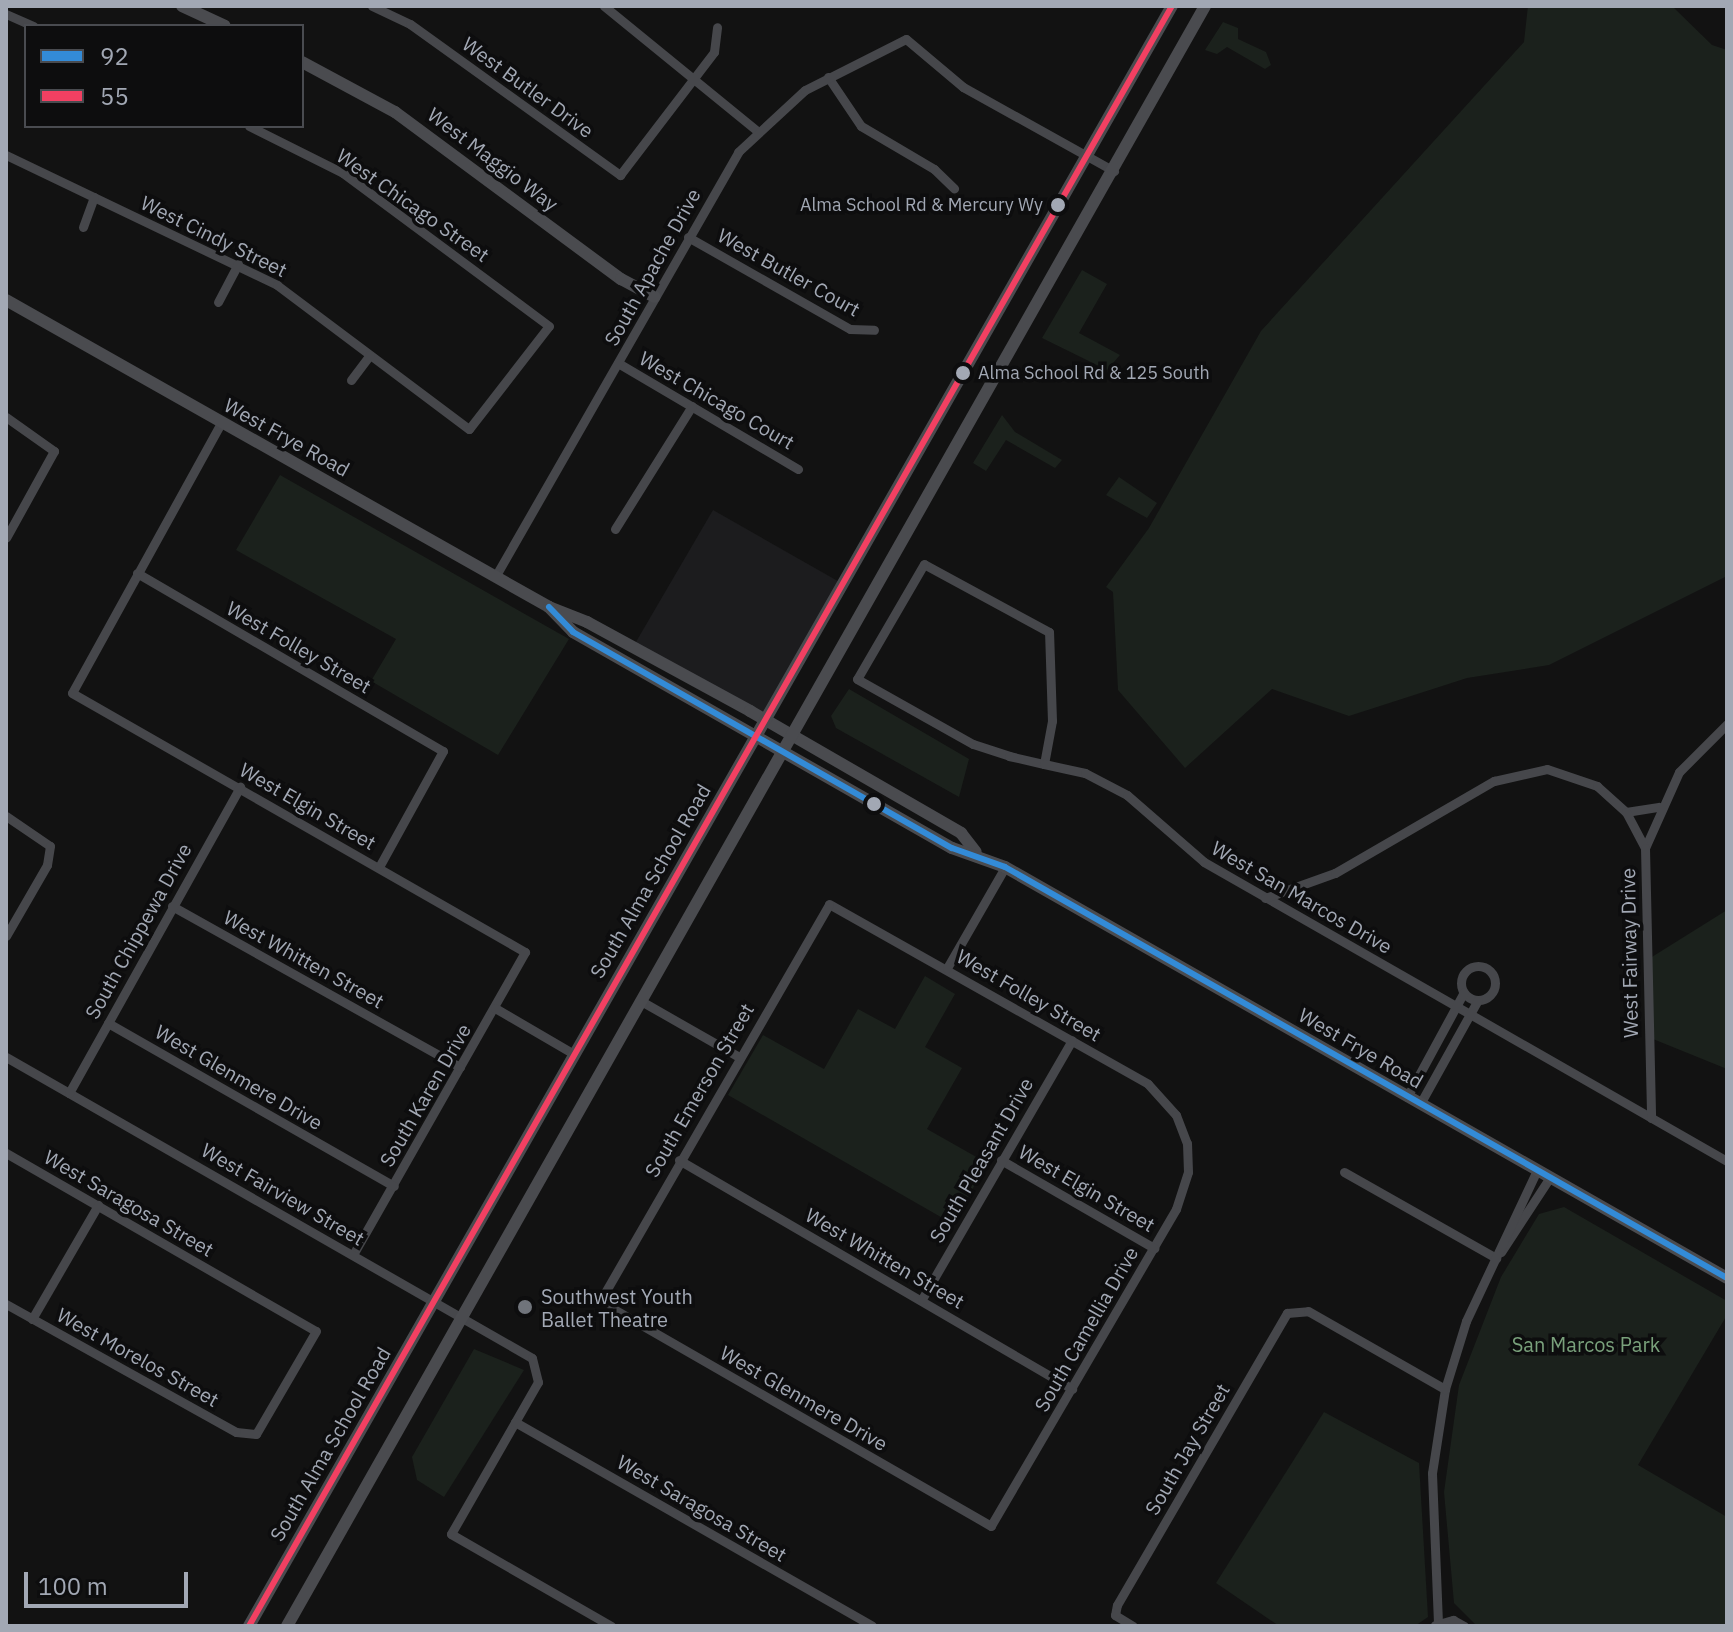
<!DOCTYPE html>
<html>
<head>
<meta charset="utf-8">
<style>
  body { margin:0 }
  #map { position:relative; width:1733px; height:1632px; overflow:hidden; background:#121212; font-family:"IBM Plex Sans",sans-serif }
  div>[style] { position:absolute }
  .built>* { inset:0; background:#1c1c1e }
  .green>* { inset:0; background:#1b211c }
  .street>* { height:9px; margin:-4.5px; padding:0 4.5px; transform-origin:4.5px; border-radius:4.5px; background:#46474b }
  .street>.ring { margin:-4.5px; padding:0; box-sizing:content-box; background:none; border:9px solid #46474b; border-radius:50% }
  .secondary>* { height:12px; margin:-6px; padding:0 6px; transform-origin:6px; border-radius:6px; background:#4a4b4f }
  .bus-1>* { height:6px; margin:-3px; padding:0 3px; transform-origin:3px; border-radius:3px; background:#338bd7 }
  .bus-2>* { height:6px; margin:-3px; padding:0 3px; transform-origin:3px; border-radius:3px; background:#f24062 }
  .dots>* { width:22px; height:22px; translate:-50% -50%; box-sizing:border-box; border:4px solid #0d0d0e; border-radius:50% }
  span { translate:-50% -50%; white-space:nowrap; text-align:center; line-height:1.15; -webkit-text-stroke:7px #0d0d0e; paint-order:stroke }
  .bus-label { font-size:18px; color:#a2a8b4 }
  .right { translate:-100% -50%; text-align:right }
  .left { translate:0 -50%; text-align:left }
  .street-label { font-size:20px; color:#a2a8b4 }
  .poi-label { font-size:20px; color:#a2a8b4 }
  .park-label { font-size:20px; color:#79a07b }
  .frame { position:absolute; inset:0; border:8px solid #a2a8b4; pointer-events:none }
  .legend { position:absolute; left:24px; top:24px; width:280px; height:104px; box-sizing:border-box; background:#0d0d0e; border:2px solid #494b50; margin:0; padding:10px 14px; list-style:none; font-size:24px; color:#a2a8b4 }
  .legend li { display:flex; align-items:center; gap:16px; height:40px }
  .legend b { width:40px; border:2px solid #494b50 }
  .scale { position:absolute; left:24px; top:1572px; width:164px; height:36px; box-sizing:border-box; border:4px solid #a2a8b4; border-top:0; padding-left:10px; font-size:24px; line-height:28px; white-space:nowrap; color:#a2a8b4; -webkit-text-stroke:6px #0d0d0e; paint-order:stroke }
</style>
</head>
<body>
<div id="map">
  <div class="built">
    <i style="clip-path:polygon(713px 510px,843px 584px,765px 720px,633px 647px)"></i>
  </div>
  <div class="green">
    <i style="clip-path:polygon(1528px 6px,1672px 6px,1712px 45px,1727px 50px,1727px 576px,1549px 665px,1467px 678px,1349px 716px,1272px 689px,1185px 768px,1118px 690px,1113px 592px,1106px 587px,1149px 528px,1261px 331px,1524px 42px)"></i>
    <i style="clip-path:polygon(1223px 22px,1238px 28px,1238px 39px,1266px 52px,1271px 65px,1265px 69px,1227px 47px,1217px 54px,1205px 50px)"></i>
    <i style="clip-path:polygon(1082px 270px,1107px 284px,1079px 333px,1120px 355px,1107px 370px,1042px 338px)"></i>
    <i style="clip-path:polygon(1002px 415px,1015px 432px,1062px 460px,1055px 468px,1006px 440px,986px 471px,973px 463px)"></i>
    <i style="clip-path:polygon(280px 475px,569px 639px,498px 755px,371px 681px,396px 639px,236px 550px)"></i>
    <i style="clip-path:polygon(1119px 477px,1157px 503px,1147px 518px,1106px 495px)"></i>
    <i style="clip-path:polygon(849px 689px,969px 759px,959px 797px,836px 728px,831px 716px)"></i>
    <i style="clip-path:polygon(1727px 910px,1727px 1069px,1648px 1037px,1647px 960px)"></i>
    <i style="clip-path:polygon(925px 976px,955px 994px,925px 1047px,962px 1068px,927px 1129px,987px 1163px,953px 1224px,728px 1095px,763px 1035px,824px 1069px,858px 1009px,895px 1029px)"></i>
    <i style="clip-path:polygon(1564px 1207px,1727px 1301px,1727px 1315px,1638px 1465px,1727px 1517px,1727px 1626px,1477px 1626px,1454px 1603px,1444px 1492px,1459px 1385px,1501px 1277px,1539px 1214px)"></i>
    <i style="clip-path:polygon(474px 1349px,524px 1370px,444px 1497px,417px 1480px,412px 1457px)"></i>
    <i style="clip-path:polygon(1324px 1412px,1419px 1463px,1428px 1617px,1415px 1626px,1279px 1626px,1216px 1583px)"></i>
  </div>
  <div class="street">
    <i style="left:372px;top:6px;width:42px;rotate:25.3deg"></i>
    <i style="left:410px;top:24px;width:259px;rotate:35.7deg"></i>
    <i style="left:620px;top:175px;width:155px;rotate:-52.6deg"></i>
    <i style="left:714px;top:52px;width:25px;rotate:-83deg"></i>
    <i style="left:604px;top:6px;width:196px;rotate:39.2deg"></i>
    <i style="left:6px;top:14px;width:30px;rotate:24deg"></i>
    <i style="left:828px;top:77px;width:59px;rotate:56deg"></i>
    <i style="left:861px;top:126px;width:85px;rotate:30.5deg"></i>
    <i style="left:934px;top:169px;width:28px;rotate:44deg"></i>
    <i style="left:6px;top:155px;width:301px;rotate:25.6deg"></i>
    <i style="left:277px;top:285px;width:240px;rotate:36.9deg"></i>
    <i style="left:469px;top:429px;width:130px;rotate:-52.2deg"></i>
    <i style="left:549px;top:326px;width:257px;rotate:-143.4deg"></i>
    <i style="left:343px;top:173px;width:105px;rotate:-153.4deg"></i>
    <i style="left:83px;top:227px;width:32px;rotate:-70deg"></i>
    <i style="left:688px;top:237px;width:186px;rotate:29.6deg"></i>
    <i style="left:850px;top:329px;width:24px;rotate:2deg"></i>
    <i style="left:218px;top:302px;width:43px;rotate:-62.2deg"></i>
    <i style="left:618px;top:363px;width:209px;rotate:30.5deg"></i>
    <i style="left:351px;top:380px;width:31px;rotate:-53deg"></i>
    <i style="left:6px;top:417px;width:59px;rotate:35.3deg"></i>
    <i style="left:54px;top:451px;width:99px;rotate:118.9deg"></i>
    <i style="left:221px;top:423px;width:308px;rotate:118.9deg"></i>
    <i style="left:72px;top:693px;width:522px;rotate:29.76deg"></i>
    <i style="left:525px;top:952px;width:348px;rotate:119.6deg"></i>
    <i style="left:615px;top:529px;width:145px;rotate:-58deg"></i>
    <i style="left:137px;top:573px;width:354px;rotate:30.2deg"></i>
    <i style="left:443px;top:751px;width:132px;rotate:118.9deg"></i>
    <i style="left:495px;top:577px;width:490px;rotate:-60.2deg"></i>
    <i style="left:738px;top:152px;width:91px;rotate:-42.8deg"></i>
    <i style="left:805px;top:90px;width:113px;rotate:-26.8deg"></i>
    <i style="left:906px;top:39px;width:75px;rotate:40.1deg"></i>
    <i style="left:963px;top:87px;width:173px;rotate:29.1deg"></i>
    <i style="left:1044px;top:764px;width:44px;rotate:-79.5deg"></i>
    <i style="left:1052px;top:721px;width:89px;rotate:-91.9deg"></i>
    <i style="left:1049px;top:632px;width:142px;rotate:-151.5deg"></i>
    <i style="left:924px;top:564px;width:133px;rotate:120.2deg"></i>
    <i style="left:857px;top:679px;width:133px;rotate:29.3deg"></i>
    <i style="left:973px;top:744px;width:38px;rotate:18deg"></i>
    <i style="left:1009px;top:756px;width:36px;rotate:13deg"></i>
    <i style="left:1044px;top:764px;width:42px;rotate:12.4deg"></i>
    <i style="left:1085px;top:773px;width:47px;rotate:27.6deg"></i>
    <i style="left:1127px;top:795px;width:102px;rotate:41deg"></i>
    <i style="left:1204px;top:862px;width:602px;rotate:29.76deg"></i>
    <i style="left:1626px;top:812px;width:33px;rotate:-9deg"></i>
    <i style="left:6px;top:816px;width:53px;rotate:34.3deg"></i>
    <i style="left:50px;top:846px;width:19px;rotate:99deg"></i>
    <i style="left:47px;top:865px;width:82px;rotate:120deg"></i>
    <i style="left:1645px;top:848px;width:83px;rotate:-65.9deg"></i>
    <i style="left:1679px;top:772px;width:68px;rotate:-45deg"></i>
    <i style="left:1265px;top:898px;width:74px;rotate:-19.7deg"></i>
    <i style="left:1335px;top:873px;width:184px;rotate:-30.1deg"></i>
    <i style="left:1494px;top:781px;width:54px;rotate:-12.8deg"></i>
    <i style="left:1547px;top:769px;width:53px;rotate:18.8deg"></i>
    <i style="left:1597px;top:786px;width:39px;rotate:42deg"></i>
    <i style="left:1626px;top:812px;width:41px;rotate:62.2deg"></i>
    <i style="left:1645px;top:848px;width:270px;rotate:88.7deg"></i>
    <i style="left:829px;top:904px;width:366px;rotate:29.4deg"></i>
    <i style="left:1148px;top:1084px;width:42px;rotate:47.9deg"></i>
    <i style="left:1176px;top:1115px;width:30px;rotate:69deg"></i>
    <i style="left:1187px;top:1143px;width:29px;rotate:88deg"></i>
    <i style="left:1188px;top:1172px;width:39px;rotate:108deg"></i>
    <i style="left:1176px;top:1209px;width:367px;rotate:120.3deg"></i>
    <i style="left:991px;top:1526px;width:435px;rotate:-150.1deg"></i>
    <i style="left:614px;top:1309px;width:17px;rotate:-130deg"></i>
    <i style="left:603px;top:1296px;width:452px;rotate:-60deg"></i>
    <i style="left:172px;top:906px;width:330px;rotate:29.2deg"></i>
    <i class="ring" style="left:1461px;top:966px;width:25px;height:25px"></i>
    <i style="left:947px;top:968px;width:116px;rotate:-60.1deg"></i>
    <i style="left:641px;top:1001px;width:113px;rotate:29.7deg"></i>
    <i style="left:495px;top:1008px;width:91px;rotate:30.2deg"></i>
    <i style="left:108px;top:1023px;width:329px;rotate:29.7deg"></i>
    <i style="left:6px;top:1057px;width:606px;rotate:29.78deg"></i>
    <i style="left:532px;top:1358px;width:25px;rotate:76deg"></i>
    <i style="left:538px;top:1382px;width:175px;rotate:119.8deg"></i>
    <i style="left:451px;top:1534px;width:185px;rotate:29.9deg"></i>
    <i style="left:69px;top:1093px;width:351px;rotate:-60.8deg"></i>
    <i style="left:1407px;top:1097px;width:119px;rotate:-61.5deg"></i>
    <i style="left:1420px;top:1104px;width:119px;rotate:-60.9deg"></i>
    <i style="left:6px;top:1153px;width:357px;rotate:29.9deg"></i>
    <i style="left:316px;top:1331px;width:119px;rotate:120.2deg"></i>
    <i style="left:256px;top:1434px;width:20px;rotate:-174deg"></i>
    <i style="left:236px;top:1432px;width:263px;rotate:-150.9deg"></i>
    <i style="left:679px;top:1160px;width:455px;rotate:30.2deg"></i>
    <i style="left:1001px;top:1160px;width:177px;rotate:29.9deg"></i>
    <i style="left:1344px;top:1172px;width:175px;rotate:29.5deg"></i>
    <i style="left:1501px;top:1252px;width:90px;rotate:-56.8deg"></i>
    <i style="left:922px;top:1299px;width:299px;rotate:-59.9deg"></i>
    <i style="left:32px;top:1319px;width:132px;rotate:-59.9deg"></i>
    <i style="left:515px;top:1422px;width:411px;rotate:29.7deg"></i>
    <i style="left:1438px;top:1623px;width:150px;rotate:-92.3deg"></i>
    <i style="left:1432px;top:1473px;width:85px;rotate:-81.2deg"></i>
    <i style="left:1445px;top:1389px;width:71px;rotate:-72.8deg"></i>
    <i style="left:1466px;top:1321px;width:167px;rotate:-64.8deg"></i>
    <i style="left:1435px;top:1625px;width:19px;rotate:-16deg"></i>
    <i style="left:1453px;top:1620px;width:13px;rotate:29deg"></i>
    <i style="left:1133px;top:1626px;width:21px;rotate:-149deg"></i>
    <i style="left:1115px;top:1615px;width:10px;rotate:-79deg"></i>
    <i style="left:1117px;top:1605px;width:338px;rotate:-59.8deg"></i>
    <i style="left:1287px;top:1313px;width:21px;rotate:-5deg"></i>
    <i style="left:1308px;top:1311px;width:158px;rotate:29.7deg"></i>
  </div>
  <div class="secondary">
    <i style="left:182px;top:6px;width:47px;rotate:24.9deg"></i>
    <i style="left:302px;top:62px;width:106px;rotate:28.3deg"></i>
    <i style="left:395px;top:112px;width:281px;rotate:36.5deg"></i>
    <i style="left:621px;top:279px;width:38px;rotate:28deg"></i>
    <i style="left:6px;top:300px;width:624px;rotate:29.48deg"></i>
    <i style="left:549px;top:607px;width:41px;rotate:21.5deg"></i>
    <i style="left:587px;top:622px;width:186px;rotate:28.6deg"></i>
    <i style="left:750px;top:711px;width:244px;rotate:30deg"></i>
    <i style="left:961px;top:833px;width:24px;rotate:52deg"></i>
    <i style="left:549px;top:607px;width:35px;rotate:46deg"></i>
    <i style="left:573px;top:632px;width:436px;rotate:29.7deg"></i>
    <i style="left:952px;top:848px;width:56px;rotate:19.7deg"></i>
    <i style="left:1005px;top:867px;width:831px;rotate:29.65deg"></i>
    <i style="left:249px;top:1626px;width:1864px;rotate:-60.33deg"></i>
    <i style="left:287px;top:1626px;width:1862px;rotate:-60.46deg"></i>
  </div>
  <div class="bus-1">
    <i style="left:549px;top:607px;width:35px;rotate:46deg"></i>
    <i style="left:573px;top:632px;width:436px;rotate:29.7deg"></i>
    <i style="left:952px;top:848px;width:56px;rotate:19.7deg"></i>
    <i style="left:1005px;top:867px;width:831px;rotate:29.65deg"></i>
  </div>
  <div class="bus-2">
    <i style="left:249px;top:1626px;width:1864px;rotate:-60.33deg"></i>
  </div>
  <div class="dots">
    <i style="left:1058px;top:205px;background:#a2a8b4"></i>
    <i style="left:963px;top:373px;background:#a2a8b4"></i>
    <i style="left:874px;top:804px;background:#a2a8b4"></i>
    <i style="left:525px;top:1307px;background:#70747b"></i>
  </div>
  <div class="bus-label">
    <span class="right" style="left:1043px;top:205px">Alma School Rd &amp; Mercury Wy</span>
    <span class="left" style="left:978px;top:373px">Alma School Rd &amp; 125 South</span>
  </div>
  <div class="street-label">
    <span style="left:528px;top:87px;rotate:36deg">West Butler Drive</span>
    <span style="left:493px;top:159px;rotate:37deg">West Maggio Way</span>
    <span style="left:413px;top:205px;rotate:35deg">West Chicago Street</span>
    <span style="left:214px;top:236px;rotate:26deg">West Cindy Street</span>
    <span style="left:652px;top:267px;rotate:-61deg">South Apache Drive</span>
    <span style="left:789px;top:272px;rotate:29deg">West Butler Court</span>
    <span style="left:717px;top:400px;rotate:30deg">West Chicago Court</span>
    <span style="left:287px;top:437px;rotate:29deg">West Frye Road</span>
    <span style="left:299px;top:647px;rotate:30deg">West Folley Street</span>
    <span style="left:308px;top:806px;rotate:30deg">West Elgin Street</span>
    <span style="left:650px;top:881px;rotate:-60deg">South Alma School Road</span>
    <span style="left:1302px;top:897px;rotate:30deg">West San Marcos Drive</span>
    <span style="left:138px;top:931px;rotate:-61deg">South Chippewa Drive</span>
    <span style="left:1629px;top:953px;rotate:-91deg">West Fairway Drive</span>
    <span style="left:304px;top:959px;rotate:29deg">West Whitten Street</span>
    <span style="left:1029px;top:995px;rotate:30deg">West Folley Street</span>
    <span style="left:1361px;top:1048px;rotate:30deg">West Frye Road</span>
    <span style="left:239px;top:1077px;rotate:30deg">West Glenmere Drive</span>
    <span style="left:699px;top:1090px;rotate:-60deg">South Emerson Street</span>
    <span style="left:425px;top:1095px;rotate:-60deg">South Karen Drive</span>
    <span style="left:981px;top:1160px;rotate:-60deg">South Pleasant Drive</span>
    <span style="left:1087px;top:1188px;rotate:30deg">West Elgin Street</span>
    <span style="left:283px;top:1194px;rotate:30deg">West Fairview Street</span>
    <span style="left:129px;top:1203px;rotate:30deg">West Saragosa Street</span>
    <span style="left:885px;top:1258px;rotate:30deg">West Whitten Street</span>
    <span style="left:1086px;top:1329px;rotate:-60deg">South Camellia Drive</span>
    <span style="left:138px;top:1357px;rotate:29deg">West Morelos Street</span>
    <span style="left:804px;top:1398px;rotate:30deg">West Glenmere Drive</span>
    <span style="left:330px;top:1444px;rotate:-60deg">South Alma School Road</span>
    <span style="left:1187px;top:1449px;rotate:-60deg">South Jay Street</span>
    <span style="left:702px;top:1508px;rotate:30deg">West Saragosa Street</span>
  </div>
  <div class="poi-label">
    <span class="left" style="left:541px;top:1308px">Southwest Youth<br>Ballet Theatre</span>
  </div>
  <div class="park-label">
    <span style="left:1586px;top:1344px">San Marcos Park</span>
  </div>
  <div class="frame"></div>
  <ul class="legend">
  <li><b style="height:10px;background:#338bd7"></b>92</li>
  <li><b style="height:10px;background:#f24062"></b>55</li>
  </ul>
  <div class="scale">100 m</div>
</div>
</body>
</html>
